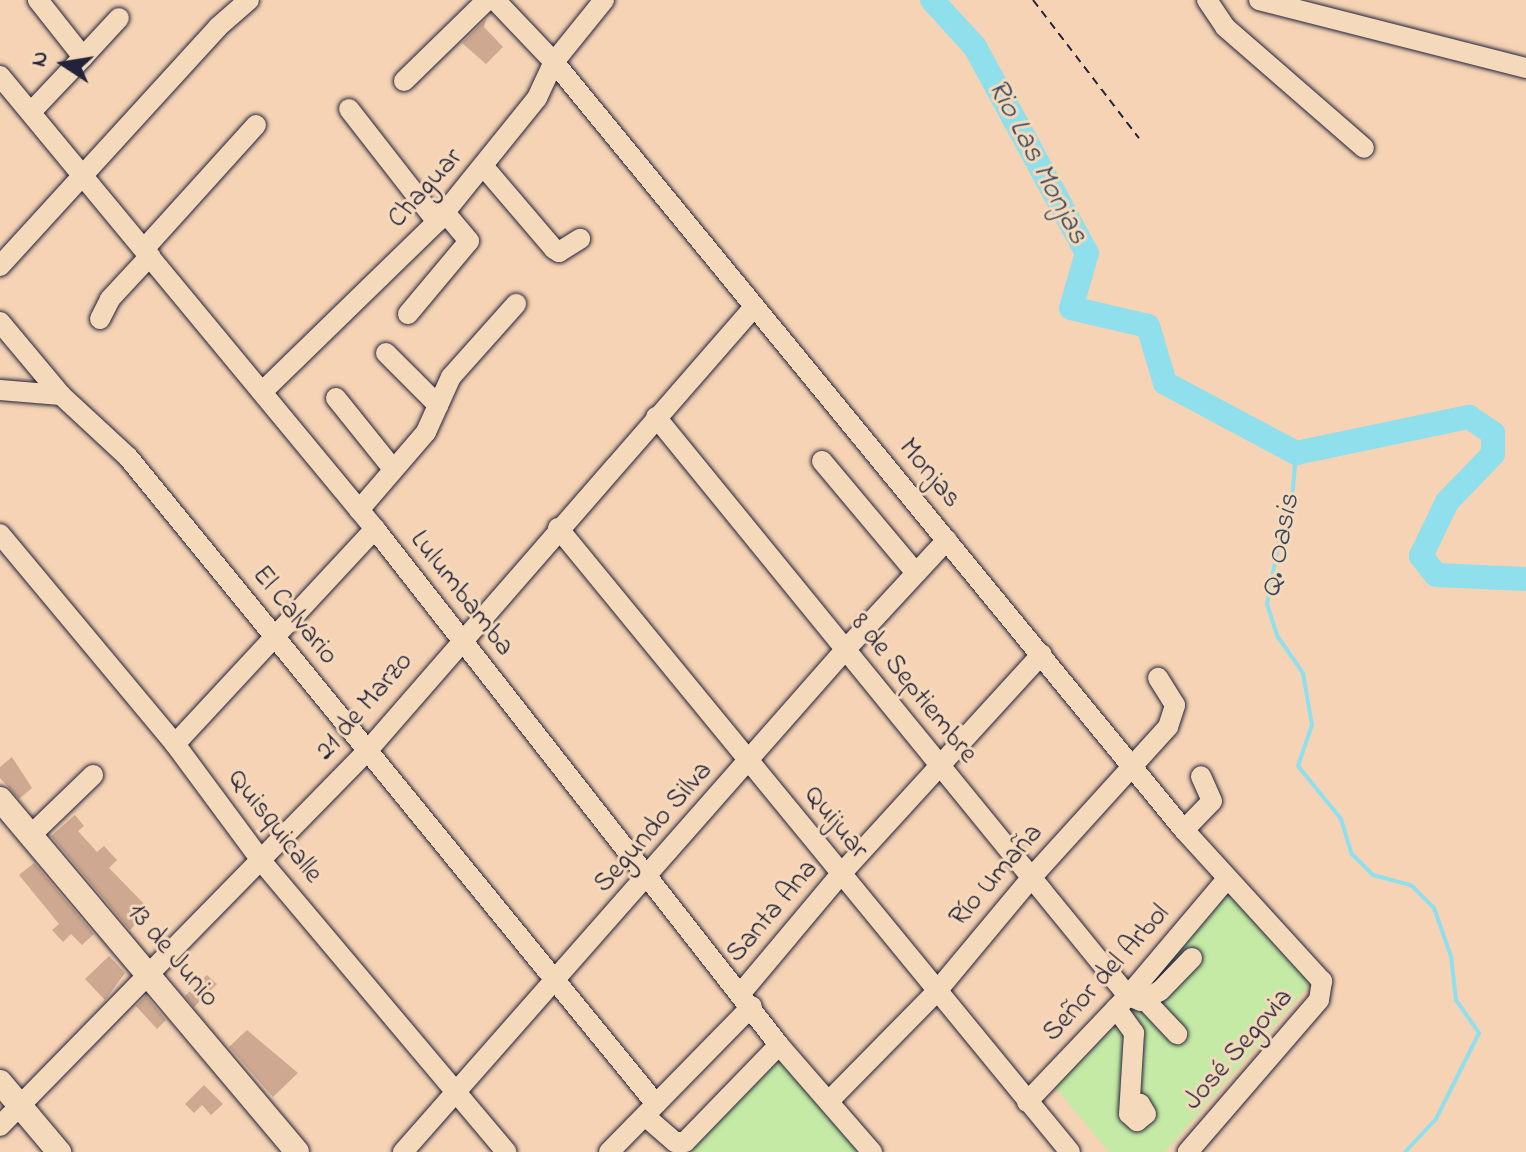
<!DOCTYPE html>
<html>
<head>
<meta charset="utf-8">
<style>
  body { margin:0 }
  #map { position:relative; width:1526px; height:1152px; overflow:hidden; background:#f5d3b4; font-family:"Indie Flower",sans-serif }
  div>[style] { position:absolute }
  .green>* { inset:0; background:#c4eaa5 }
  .stream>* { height:4px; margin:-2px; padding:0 2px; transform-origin:2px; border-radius:2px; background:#90dfed }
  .river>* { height:24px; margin:-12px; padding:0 12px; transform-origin:12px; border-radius:12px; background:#90dfed }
  .building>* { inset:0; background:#cea890 }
  .path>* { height:2px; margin-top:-1px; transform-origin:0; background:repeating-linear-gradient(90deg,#22223b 0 8px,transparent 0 14px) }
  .roads { filter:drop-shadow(0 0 2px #22223b) drop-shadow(0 0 2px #22223b) }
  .minor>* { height:20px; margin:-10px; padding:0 10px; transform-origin:10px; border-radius:10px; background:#f5d9bb }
  .major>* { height:24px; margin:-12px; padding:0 12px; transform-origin:12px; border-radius:12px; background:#f5d9bb }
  span { translate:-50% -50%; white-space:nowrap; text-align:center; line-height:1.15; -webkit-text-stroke:6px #f5d9bb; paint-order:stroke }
  .street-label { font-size:28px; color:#22223b }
  .water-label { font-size:30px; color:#38485f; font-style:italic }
  .north { position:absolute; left:24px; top:24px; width:80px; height:80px; -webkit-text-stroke:6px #f5d9bb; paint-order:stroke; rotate:282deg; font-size:22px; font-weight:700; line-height:32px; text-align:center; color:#22223b }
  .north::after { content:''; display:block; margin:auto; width:28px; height:36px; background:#22223b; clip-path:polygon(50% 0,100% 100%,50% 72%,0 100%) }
</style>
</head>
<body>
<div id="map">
  <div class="green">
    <i style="clip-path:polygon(1237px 880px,1320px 973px,1165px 1152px,1109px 1152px,1053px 1085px)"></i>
    <i style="clip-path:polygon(781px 1061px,860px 1152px,688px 1152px,771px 1063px)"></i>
  </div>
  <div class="stream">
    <i style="left:1296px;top:453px;width:70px;rotate:94.9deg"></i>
    <i style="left:1290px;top:523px;width:22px;rotate:120deg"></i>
    <i style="left:1279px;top:542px;width:63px;rotate:101deg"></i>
    <i style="left:1267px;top:604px;width:35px;rotate:72deg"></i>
    <i style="left:1278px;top:637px;width:44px;rotate:55.2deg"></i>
    <i style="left:1303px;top:673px;width:53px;rotate:80.2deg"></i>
    <i style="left:1312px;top:725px;width:43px;rotate:108.9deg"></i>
    <i style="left:1298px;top:766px;width:68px;rotate:50.9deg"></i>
    <i style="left:1341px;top:819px;width:37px;rotate:73deg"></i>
    <i style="left:1352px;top:854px;width:30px;rotate:45deg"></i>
    <i style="left:1373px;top:875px;width:39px;rotate:15deg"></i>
    <i style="left:1411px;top:885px;width:33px;rotate:45deg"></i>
    <i style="left:1434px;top:908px;width:51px;rotate:70.5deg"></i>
    <i style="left:1451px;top:956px;width:44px;rotate:83.5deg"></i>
    <i style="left:1456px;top:1000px;width:40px;rotate:55.1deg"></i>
    <i style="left:1479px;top:1033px;width:96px;rotate:116.6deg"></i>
    <i style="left:1436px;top:1119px;width:45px;rotate:133.2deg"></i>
  </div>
  <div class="river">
    <i style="left:932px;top:0;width:64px;rotate:47.5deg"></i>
    <i style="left:975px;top:47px;width:234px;rotate:61.5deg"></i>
    <i style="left:1087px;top:253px;width:57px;rotate:106.2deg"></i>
    <i style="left:1071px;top:308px;width:79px;rotate:13.2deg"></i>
    <i style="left:1148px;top:326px;width:59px;rotate:73.4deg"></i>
    <i style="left:1165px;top:383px;width:149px;rotate:28.1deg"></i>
    <i style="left:1296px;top:453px;width:177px;rotate:-11.8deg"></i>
    <i style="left:1469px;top:417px;width:29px;rotate:34deg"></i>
    <i style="left:1493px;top:433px;width:21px;rotate:90deg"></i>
    <i style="left:1493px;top:454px;width:66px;rotate:133.8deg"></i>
    <i style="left:1447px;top:502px;width:60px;rotate:115.7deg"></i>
    <i style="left:1421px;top:556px;width:24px;rotate:52deg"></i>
    <i style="left:1436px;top:575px;width:90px;rotate:2.5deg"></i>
  </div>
  <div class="building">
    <i style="clip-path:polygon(486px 19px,484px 27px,503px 47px,486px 64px,462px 43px)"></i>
    <i style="clip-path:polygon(12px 757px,32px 788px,19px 799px,0 778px,0 767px)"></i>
    <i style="clip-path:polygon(75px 815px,84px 826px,78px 831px,97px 852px,104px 846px,117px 860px,109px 868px,150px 910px,130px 930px,51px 836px)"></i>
    <i style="clip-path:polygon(34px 863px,94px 934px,82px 945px,71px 934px,63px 942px,52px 930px,59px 924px,19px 875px)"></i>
    <i style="clip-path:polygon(109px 956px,125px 973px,105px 1000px,85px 979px)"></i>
    <i style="clip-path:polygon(207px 975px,217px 984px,194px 1007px,185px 996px)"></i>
    <i style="clip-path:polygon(146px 996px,166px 1020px,157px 1029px,136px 1006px)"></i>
    <i style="clip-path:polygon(247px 1030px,298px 1073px,273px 1097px,229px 1047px)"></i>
    <i style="clip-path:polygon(204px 1085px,223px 1104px,211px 1115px,202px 1105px,194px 1113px,185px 1104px)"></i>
  </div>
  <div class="path">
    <i style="left:1033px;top:0;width:174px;rotate:52.5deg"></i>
  </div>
  <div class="roads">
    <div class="minor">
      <i style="left:495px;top:0;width:86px;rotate:46.4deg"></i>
      <i style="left:554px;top:62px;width:993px;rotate:50.64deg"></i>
      <i style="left:1184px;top:830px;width:205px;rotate:47.6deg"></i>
      <i style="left:1322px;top:981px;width:19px;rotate:99deg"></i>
      <i style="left:1319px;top:1000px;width:201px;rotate:130.8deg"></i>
      <i style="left:1207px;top:0;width:32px;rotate:56deg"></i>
      <i style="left:1225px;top:27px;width:184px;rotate:41deg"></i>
      <i style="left:1259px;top:0;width:276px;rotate:14.3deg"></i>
      <i style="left:83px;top:57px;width:53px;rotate:-47.3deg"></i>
      <i style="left:0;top:76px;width:588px;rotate:50.38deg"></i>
      <i style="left:375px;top:529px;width:655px;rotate:51.94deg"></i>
      <i style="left:779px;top:1045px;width:142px;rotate:49deg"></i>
      <i style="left:404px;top:81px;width:116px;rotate:-44.3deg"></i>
      <i style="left:349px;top:109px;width:143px;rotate:52.1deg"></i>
      <i style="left:31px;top:112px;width:76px;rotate:-46.6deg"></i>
      <i style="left:83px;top:57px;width:73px;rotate:-128.3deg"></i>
      <i style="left:484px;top:167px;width:108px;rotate:49.5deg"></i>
      <i style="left:554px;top:249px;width:6px;rotate:31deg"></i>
      <i style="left:559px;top:252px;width:25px;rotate:-32deg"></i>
      <i style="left:144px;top:249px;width:167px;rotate:-47.9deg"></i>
      <i style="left:0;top:266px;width:323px;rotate:-47.6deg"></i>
      <i style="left:218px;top:27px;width:41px;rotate:-41.1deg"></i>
      <i style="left:408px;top:314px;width:95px;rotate:-50.1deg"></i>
      <i style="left:469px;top:241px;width:38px;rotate:-130deg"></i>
      <i style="left:100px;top:319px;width:22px;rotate:-63deg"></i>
      <i style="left:110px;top:299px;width:59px;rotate:-47.1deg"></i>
      <i style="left:0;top:322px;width:95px;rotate:50.1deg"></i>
      <i style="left:61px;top:395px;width:91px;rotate:42.8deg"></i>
      <i style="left:128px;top:457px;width:835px;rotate:50.78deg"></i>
      <i style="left:386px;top:353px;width:74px;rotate:45deg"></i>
      <i style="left:0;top:390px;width:61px;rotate:4.7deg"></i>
      <i style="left:262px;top:392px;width:244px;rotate:-44.2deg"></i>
      <i style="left:437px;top:222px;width:159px;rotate:-51.1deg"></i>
      <i style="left:537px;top:98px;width:40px;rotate:-65deg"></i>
      <i style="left:554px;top:62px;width:80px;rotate:-51.1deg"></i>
      <i style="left:336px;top:398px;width:91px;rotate:51.2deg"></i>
      <i style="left:656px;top:417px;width:747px;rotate:50.81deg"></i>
      <i style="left:1128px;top:996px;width:14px;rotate:21deg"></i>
      <i style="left:1141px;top:1001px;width:21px;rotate:-28deg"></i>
      <i style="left:1160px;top:991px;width:46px;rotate:-45.9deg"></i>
      <i style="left:822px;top:461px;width:146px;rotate:50deg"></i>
      <i style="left:359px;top:510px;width:103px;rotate:-49.3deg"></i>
      <i style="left:426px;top:432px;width:60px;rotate:-65.6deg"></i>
      <i style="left:451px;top:377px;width:98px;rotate:-48.3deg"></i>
      <i style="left:558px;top:528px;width:807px;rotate:50.63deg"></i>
      <i style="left:0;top:534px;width:273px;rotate:50.2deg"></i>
      <i style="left:175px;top:744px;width:148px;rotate:53.5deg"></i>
      <i style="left:263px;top:863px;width:378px;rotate:49.9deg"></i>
      <i style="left:175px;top:744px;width:294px;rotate:-47.1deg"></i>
      <i style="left:1184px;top:830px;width:40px;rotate:-46deg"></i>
      <i style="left:1212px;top:801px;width:27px;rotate:-114deg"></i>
      <i style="left:32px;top:834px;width:85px;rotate:-44deg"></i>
      <i style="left:741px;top:993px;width:154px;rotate:-50deg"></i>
      <i style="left:840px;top:875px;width:299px;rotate:-47.6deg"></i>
      <i style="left:1145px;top:1000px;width:47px;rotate:46.7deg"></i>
      <i style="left:1116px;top:1008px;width:31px;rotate:54deg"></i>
      <i style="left:1134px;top:1033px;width:81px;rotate:93.5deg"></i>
      <i style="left:1129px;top:1114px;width:11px;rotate:41deg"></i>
      <i style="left:1137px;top:1121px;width:11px;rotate:-38deg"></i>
      <i style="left:1146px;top:1114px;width:12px;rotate:-121deg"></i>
      <i style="left:1140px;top:1104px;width:11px;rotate:158deg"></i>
      <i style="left:829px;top:1101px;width:154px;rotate:-45.5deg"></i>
      <i style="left:937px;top:991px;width:147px;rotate:-50.2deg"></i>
      <i style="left:1031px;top:878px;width:204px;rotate:-47.8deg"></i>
      <i style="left:1168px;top:727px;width:23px;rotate:-72deg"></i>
      <i style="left:1175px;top:705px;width:32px;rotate:-122deg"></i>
      <i style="left:1027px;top:1102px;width:146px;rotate:-46.4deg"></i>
      <i style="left:1128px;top:996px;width:152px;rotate:-49.8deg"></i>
      <i style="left:645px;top:1116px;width:40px;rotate:41deg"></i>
      <i style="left:675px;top:1142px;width:10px"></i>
      <i style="left:685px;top:1142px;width:135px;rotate:-45.9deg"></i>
      <i style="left:0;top:1126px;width:528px;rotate:-45.61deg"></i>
      <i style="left:369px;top:749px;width:586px;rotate:-48.94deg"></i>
      <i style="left:403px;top:1152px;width:669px;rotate:-48.64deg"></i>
      <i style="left:845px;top:650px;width:150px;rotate:-47.2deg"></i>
      <i style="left:609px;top:1152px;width:204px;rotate:-45.6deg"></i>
    </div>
    <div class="major">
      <i style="left:0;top:799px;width:461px;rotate:49.9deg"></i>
      <i style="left:0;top:1082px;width:92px;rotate:49.9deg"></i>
    </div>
  </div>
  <div class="street-label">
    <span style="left:426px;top:189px;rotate:-48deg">Chaguar</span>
    <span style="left:929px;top:474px;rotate:50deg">Monjas</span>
    <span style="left:461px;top:594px;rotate:52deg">Lulumbamba</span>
    <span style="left:294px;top:616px;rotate:51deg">El Calvario</span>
    <span style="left:913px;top:689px;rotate:51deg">8 de Septiembre</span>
    <span style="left:365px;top:707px;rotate:-49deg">21 de Marzo</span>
    <span style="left:835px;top:823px;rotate:51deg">Quijuar</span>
    <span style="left:274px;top:827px;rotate:52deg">Quisquicalle</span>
    <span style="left:654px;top:828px;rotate:-49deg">Segundo Silva</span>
    <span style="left:997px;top:876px;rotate:-49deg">Río Umaña</span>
    <span style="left:773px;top:912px;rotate:-50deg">Santa Ana</span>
    <span style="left:172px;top:956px;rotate:50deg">13 de Junio</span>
    <span style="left:1107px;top:974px;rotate:-48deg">Señor del Arbol</span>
    <span style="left:1239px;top:1050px;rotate:-49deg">José Segovia</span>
  </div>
  <div class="water-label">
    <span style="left:1037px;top:162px;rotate:62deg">Rio Las Monjas</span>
    <span style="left:1281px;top:546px;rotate:-79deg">Q. Oasis</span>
  </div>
  <div class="north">N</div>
</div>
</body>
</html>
